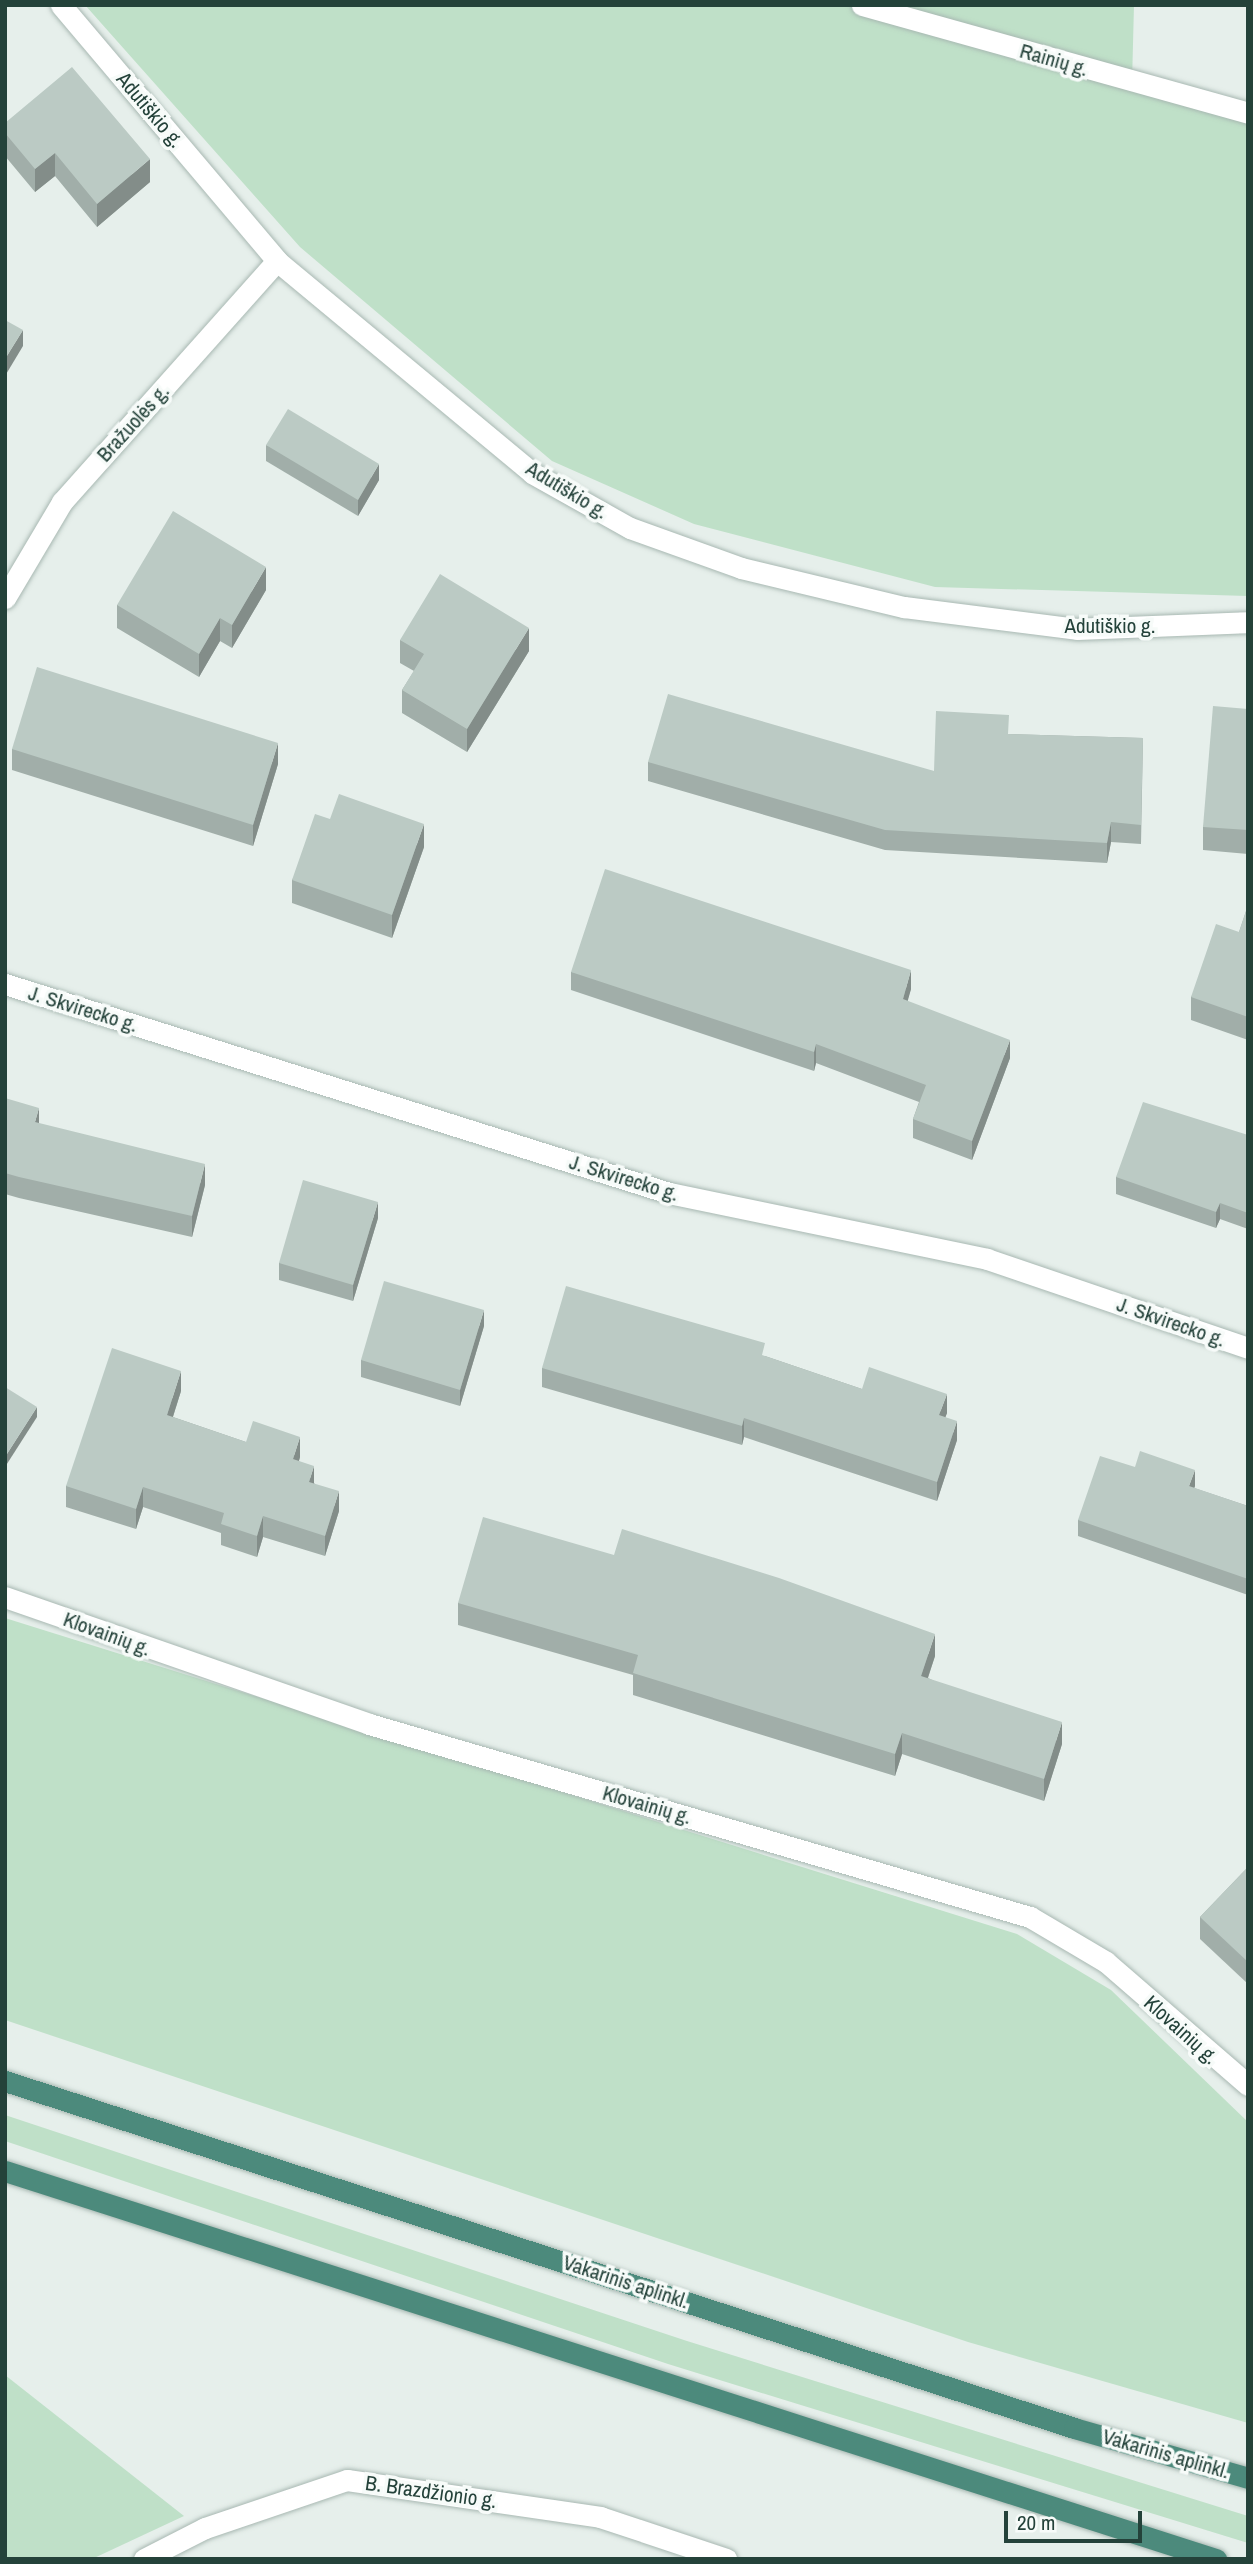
<!DOCTYPE html>
<html>
<head>
<meta charset="utf-8">
<style>
  body { margin:0 }
  #map { position:relative; width:1253px; height:2564px; overflow:hidden; background:#e6efeb; font-family:"Archivo Narrow",sans-serif }
  div>[style] { position:absolute }
  .green>* { inset:0; background:#bfe0c8 }
  .roads { filter:drop-shadow(0 0 2px #a8b8b2) drop-shadow(0 0 2px #a8b8b2) }
  .minor>* { height:21px; margin:-10.5px; padding:0 10.5px; transform-origin:10.5px; border-radius:10.5px; background:#fff }
  .trunk>* { height:21px; margin:-10.5px; padding:0 10.5px; transform-origin:10.5px; border-radius:10.5px; background:#4c8a7c }
  .wall>* { inset:0; background:#a1aea9 }
  .shaded-wall>* { inset:0; background:#838d89 }
  .building>* { inset:0; background:#bbcac4 }
  span { translate:-50% -50%; white-space:nowrap; text-align:center; line-height:1.15; -webkit-text-stroke:7px #f7fbf9; paint-order:stroke }
  .street-label { font-size:21px; color:#24423a }
  .frame { position:absolute; inset:0; border:7px solid #24423a; pointer-events:none }
  .scale { position:absolute; left:1004px; top:2511px; width:138px; height:32px; box-sizing:border-box; border:4px solid #24423a; border-top:0; padding-left:9px; font-size:21px; line-height:24px; white-space:nowrap; color:#24423a; -webkit-text-stroke:5px #f7fbf9; paint-order:stroke }
</style>
</head>
<body>
<div id="map">
  <div class="green">
    <i style="clip-path:polygon(85px 5px,1134px 5px,1132px 83px,1248px 113px,1248px 596px,935px 587px,694px 524px,552px 461px,300px 247px)"></i>
    <i style="clip-path:polygon(5px 1618px,1017px 1934px,1111px 1990px,1248px 2122px,1248px 2423px,968px 2342px,5px 2020px)"></i>
    <i style="clip-path:polygon(5px 2115px,687px 2341px,1248px 2516px,1248px 2543px,668px 2364px,5px 2141px)"></i>
    <i style="clip-path:polygon(5px 2375px,184px 2516px,92px 2559px,5px 2559px)"></i>
  </div>
  <div class="roads">
    <div class="minor">
      <i style="left:61px;top:5px;width:335px;rotate:49.8deg"></i>
      <i style="left:277px;top:261px;width:332px;rotate:39.7deg"></i>
      <i style="left:532px;top:473px;width:112px;rotate:29.3deg"></i>
      <i style="left:630px;top:528px;width:118px;rotate:19.8deg"></i>
      <i style="left:741px;top:568px;width:168px;rotate:13.5deg"></i>
      <i style="left:904px;top:607px;width:174px;rotate:7.2deg"></i>
      <i style="left:1077px;top:629px;width:171px;rotate:-2.3deg"></i>
      <i style="left:862px;top:5px;width:401px;rotate:15.6deg"></i>
      <i style="left:5px;top:598px;width:112px;rotate:-59.3deg"></i>
      <i style="left:62px;top:502px;width:323px;rotate:-48.3deg"></i>
      <i style="left:5px;top:984px;width:696px;rotate:17.47deg"></i>
      <i style="left:669px;top:1193px;width:325px;rotate:11.7deg"></i>
      <i style="left:987px;top:1259px;width:276px;rotate:18.8deg"></i>
      <i style="left:5px;top:1597px;width:386px;rotate:19.2deg"></i>
      <i style="left:369px;top:1724px;width:689px;rotate:16.28deg"></i>
      <i style="left:1030px;top:1917px;width:88px;rotate:30.6deg"></i>
      <i style="left:1106px;top:1962px;width:188px;rotate:40.9deg"></i>
      <i style="left:144px;top:2559px;width:68px;rotate:-26.9deg"></i>
      <i style="left:205px;top:2528px;width:150px;rotate:-18.7deg"></i>
      <i style="left:347px;top:2480px;width:256px;rotate:8.3deg"></i>
      <i style="left:600px;top:2517px;width:133px;rotate:18.4deg"></i>
    </div>
    <div class="trunk">
      <i style="left:5px;top:2081px;width:1124px;rotate:17.98deg"></i>
      <i style="left:1074px;top:2428px;width:181px;rotate:16deg"></i>
      <i style="left:5px;top:2171px;width:1272px;rotate:17.77deg"></i>
    </div>
  </div>
  <div class="wall">
    <i style="clip-path:polygon(5px 123px,150px 182px,97px 227px,55px 176px,35px 192px,5px 156px)"></i>
    <i style="clip-path:polygon(266px 445px,379px 480px,358px 516px,266px 461px)"></i>
    <i style="clip-path:polygon(266px 590px,232px 648px,220px 641px,199px 677px,117px 628px,117px 605px)"></i>
    <i style="clip-path:polygon(400px 640px,529px 651px,467px 752px,402px 713px,402px 690px,414px 671px,400px 663px)"></i>
    <i style="clip-path:polygon(1248px 709px,1248px 854px,1203px 850px,1203px 827px)"></i>
    <i style="clip-path:polygon(1009px 734px,1143px 738px,1141px 844px,1111px 842px,1107px 863px,885px 850px,648px 781px,648px 762px,934px 771px)"></i>
    <i style="clip-path:polygon(12px 749px,278px 764px,253px 846px,12px 770px)"></i>
    <i style="clip-path:polygon(330px 819px,424px 847px,392px 938px,292px 903px,292px 880px)"></i>
    <i style="clip-path:polygon(1248px 905px,1248px 1040px,1191px 1020px,1191px 997px,1239px 932px)"></i>
    <i style="clip-path:polygon(571px 972px,911px 989px,907px 1001px,1010px 1058px,972px 1160px,913px 1138px,913px 1119px,919px 1102px,816px 1063px,814px 1071px,571px 990px)"></i>
    <i style="clip-path:polygon(5px 1098px,39px 1124px,205px 1185px,192px 1237px,19px 1198px,5px 1194px)"></i>
    <i style="clip-path:polygon(1248px 1135px,1248px 1229px,1220px 1219px,1216px 1228px,1116px 1194px,1116px 1177px)"></i>
    <i style="clip-path:polygon(378px 1218px,353px 1301px,279px 1280px,279px 1263px)"></i>
    <i style="clip-path:polygon(484px 1326px,460px 1406px,361px 1377px,361px 1360px)"></i>
    <i style="clip-path:polygon(765px 1356px,862px 1389px,947px 1413px,945px 1417px,957px 1440px,937px 1501px,744px 1437px,742px 1445px,542px 1387px,542px 1368px)"></i>
    <i style="clip-path:polygon(181px 1391px,173px 1417px,246px 1442px,300px 1457px,299px 1461px,314px 1483px,339px 1511px,325px 1556px,263px 1537px,257px 1557px,221px 1545px,221px 1533px,143px 1507px,136px 1529px,66px 1507px,66px 1486px)"></i>
    <i style="clip-path:polygon(1195px 1486px,1194px 1488px,1248px 1506px,1248px 1595px,1078px 1536px,1078px 1520px)"></i>
    <i style="clip-path:polygon(614px 1555px,935px 1656px,928px 1678px,1062px 1744px,1044px 1801px,902px 1754px,895px 1776px,633px 1695px,633px 1675px,458px 1625px,458px 1603px)"></i>
    <i style="clip-path:polygon(1248px 1867px,1248px 1984px,1200px 1939px,1200px 1917px)"></i>
  </div>
  <div class="shaded-wall">
    <i style="clip-path:polygon(55px 153px,55px 176px,35px 192px,35px 169px)"></i>
    <i style="clip-path:polygon(150px 159px,150px 182px,97px 227px,97px 204px)"></i>
    <i style="clip-path:polygon(23px 330px,23px 346px,5px 376px,5px 359px)"></i>
    <i style="clip-path:polygon(379px 464px,379px 480px,358px 516px,358px 500px)"></i>
    <i style="clip-path:polygon(266px 567px,266px 590px,232px 648px,232px 625px)"></i>
    <i style="clip-path:polygon(220px 618px,220px 641px,199px 677px,199px 654px)"></i>
    <i style="clip-path:polygon(529px 628px,529px 651px,467px 752px,467px 729px)"></i>
    <i style="clip-path:polygon(278px 743px,278px 764px,253px 846px,253px 825px)"></i>
    <i style="clip-path:polygon(1111px 822px,1111px 842px,1107px 863px,1107px 843px)"></i>
    <i style="clip-path:polygon(424px 824px,424px 847px,392px 938px,392px 915px)"></i>
    <i style="clip-path:polygon(911px 970px,911px 989px,903px 1018px,903px 999px)"></i>
    <i style="clip-path:polygon(1010px 1040px,1010px 1058px,972px 1160px,972px 1141px)"></i>
    <i style="clip-path:polygon(816px 1044px,816px 1063px,814px 1071px,814px 1052px)"></i>
    <i style="clip-path:polygon(39px 1108px,39px 1129px,35px 1122px)"></i>
    <i style="clip-path:polygon(205px 1164px,205px 1185px,192px 1237px,192px 1216px)"></i>
    <i style="clip-path:polygon(378px 1202px,378px 1218px,353px 1301px,353px 1285px)"></i>
    <i style="clip-path:polygon(1220px 1203px,1220px 1219px,1216px 1228px,1216px 1212px)"></i>
    <i style="clip-path:polygon(484px 1310px,484px 1326px,460px 1406px,460px 1390px)"></i>
    <i style="clip-path:polygon(181px 1371px,181px 1391px,167px 1435px,167px 1415px)"></i>
    <i style="clip-path:polygon(947px 1394px,947px 1413px,939px 1434px,939px 1415px)"></i>
    <i style="clip-path:polygon(37px 1407px,37px 1417px,5px 1467px,5px 1457px)"></i>
    <i style="clip-path:polygon(744px 1418px,744px 1437px,742px 1445px,742px 1426px)"></i>
    <i style="clip-path:polygon(957px 1421px,957px 1440px,937px 1501px,937px 1482px)"></i>
    <i style="clip-path:polygon(300px 1437px,300px 1457px,293px 1479px,293px 1459px)"></i>
    <i style="clip-path:polygon(314px 1466px,314px 1486px,309px 1482px)"></i>
    <i style="clip-path:polygon(1195px 1470px,1195px 1486px,1189px 1502px,1189px 1486px)"></i>
    <i style="clip-path:polygon(143px 1487px,143px 1507px,136px 1529px,136px 1509px)"></i>
    <i style="clip-path:polygon(339px 1491px,339px 1511px,325px 1556px,325px 1536px)"></i>
    <i style="clip-path:polygon(263px 1516px,263px 1537px,257px 1557px,257px 1536px)"></i>
    <i style="clip-path:polygon(935px 1634px,935px 1656px,921px 1698px,921px 1676px)"></i>
    <i style="clip-path:polygon(1062px 1722px,1062px 1744px,1044px 1801px,1044px 1779px)"></i>
    <i style="clip-path:polygon(902px 1733px,902px 1754px,895px 1776px,895px 1754px)"></i>
  </div>
  <div class="building">
    <i style="clip-path:polygon(72px 67px,150px 159px,97px 204px,55px 153px,35px 169px,5px 133px,5px 123px)"></i>
    <i style="clip-path:polygon(5px 320px,23px 330px,5px 359px)"></i>
    <i style="clip-path:polygon(288px 409px,379px 464px,358px 500px,266px 445px)"></i>
    <i style="clip-path:polygon(173px 511px,266px 567px,232px 625px,220px 618px,199px 654px,117px 605px)"></i>
    <i style="clip-path:polygon(440px 574px,529px 628px,467px 729px,402px 690px,424px 654px,400px 640px)"></i>
    <i style="clip-path:polygon(37px 667px,278px 743px,253px 825px,12px 749px)"></i>
    <i style="clip-path:polygon(668px 694px,934px 771px,936px 711px,1009px 715px,1008px 734px,1143px 738px,1141px 825px,1111px 822px,1107px 843px,885px 830px,648px 762px)"></i>
    <i style="clip-path:polygon(1213px 706px,1248px 709px,1248px 830px,1203px 827px)"></i>
    <i style="clip-path:polygon(339px 794px,424px 824px,392px 915px,292px 880px,315px 814px,330px 819px)"></i>
    <i style="clip-path:polygon(605px 869px,911px 970px,903px 999px,1010px 1040px,972px 1141px,913px 1119px,926px 1085px,816px 1044px,814px 1052px,571px 972px)"></i>
    <i style="clip-path:polygon(1248px 905px,1248px 1017px,1191px 997px,1216px 924px,1239px 932px)"></i>
    <i style="clip-path:polygon(5px 1098px,39px 1108px,35px 1122px,205px 1164px,192px 1216px,19px 1177px,5px 1173px)"></i>
    <i style="clip-path:polygon(1143px 1102px,1248px 1135px,1248px 1213px,1220px 1203px,1216px 1212px,1116px 1177px)"></i>
    <i style="clip-path:polygon(303px 1180px,378px 1202px,353px 1285px,279px 1263px)"></i>
    <i style="clip-path:polygon(384px 1281px,484px 1310px,460px 1390px,361px 1360px)"></i>
    <i style="clip-path:polygon(566px 1286px,765px 1343px,762px 1355px,862px 1389px,869px 1367px,947px 1394px,939px 1415px,957px 1421px,937px 1482px,744px 1418px,742px 1426px,542px 1368px)"></i>
    <i style="clip-path:polygon(112px 1348px,181px 1371px,167px 1415px,246px 1442px,253px 1421px,300px 1437px,293px 1459px,314px 1466px,309px 1482px,339px 1491px,325px 1536px,263px 1516px,257px 1536px,221px 1524px,224px 1513px,143px 1487px,136px 1509px,66px 1486px)"></i>
    <i style="clip-path:polygon(5px 1387px,37px 1407px,5px 1457px)"></i>
    <i style="clip-path:polygon(1140px 1451px,1195px 1470px,1189px 1486px,1248px 1506px,1248px 1579px,1078px 1520px,1100px 1456px,1135px 1467px)"></i>
    <i style="clip-path:polygon(483px 1517px,614px 1555px,622px 1529px,779px 1578px,935px 1634px,921px 1676px,1062px 1722px,1044px 1779px,902px 1733px,895px 1754px,633px 1673px,638px 1655px,458px 1603px)"></i>
    <i style="clip-path:polygon(1248px 1867px,1248px 1962px,1200px 1917px)"></i>
  </div>
  <div class="street-label">
    <span style="left:1054px;top:60px;rotate:16deg">Rainių g.</span>
    <span style="left:150px;top:110px;rotate:50deg">Adutiškio g.</span>
    <span style="left:133px;top:423px;rotate:-48deg">Bražuolės g.</span>
    <span style="left:567px;top:490px;rotate:31deg">Adutiškio g.</span>
    <span style="left:1110px;top:626px">Adutiškio g.</span>
    <span style="left:83px;top:1009px;rotate:17deg">J. Skvirecko g.</span>
    <span style="left:624px;top:1178px;rotate:17deg">J. Skvirecko g.</span>
    <span style="left:1171px;top:1322px;rotate:19deg">J. Skvirecko g.</span>
    <span style="left:107px;top:1634px;rotate:20deg">Klovainių g.</span>
    <span style="left:647px;top:1805px;rotate:16deg">Klovainių g.</span>
    <span style="left:1181px;top:2030px;rotate:42deg">Klovainių g.</span>
    <span style="left:626px;top:2282px;rotate:18deg">Vakarinis aplinkl.</span>
    <span style="left:1166px;top:2454px;rotate:16deg">Vakarinis aplinkl.</span>
    <span style="left:431px;top:2492px;rotate:8deg">B. Brazdžionio g.</span>
  </div>
  <div class="frame"></div>
  <div class="scale">20 m</div>
</div>
</body>
</html>
